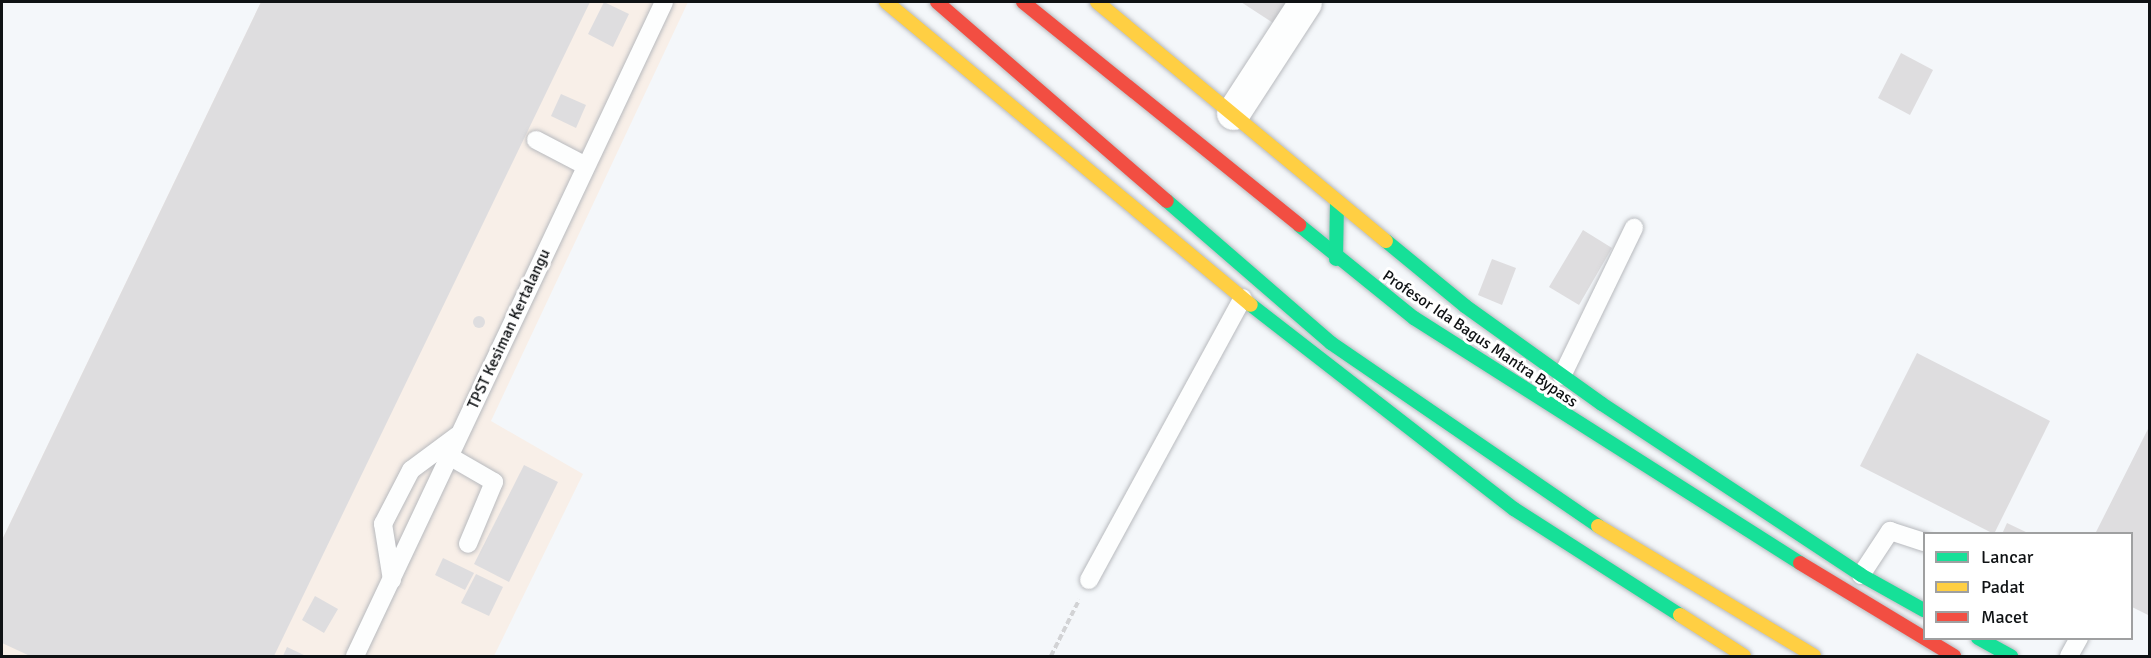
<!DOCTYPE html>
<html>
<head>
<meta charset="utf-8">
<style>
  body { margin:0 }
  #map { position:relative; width:2151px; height:658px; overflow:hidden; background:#f4f7fa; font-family:Signika,sans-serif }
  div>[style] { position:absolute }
  .industrial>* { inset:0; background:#f8efe8 }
  .building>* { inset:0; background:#dedddf }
  .round { border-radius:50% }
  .path>* { height:4px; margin-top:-2px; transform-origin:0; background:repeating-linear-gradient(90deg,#d2d3d5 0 6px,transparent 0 9px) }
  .roads { filter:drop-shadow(0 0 2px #b8babe) drop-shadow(0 0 2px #b8babe) }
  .lane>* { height:18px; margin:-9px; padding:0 9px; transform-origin:9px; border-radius:9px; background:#fdfefe }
  .street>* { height:33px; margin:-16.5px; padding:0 16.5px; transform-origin:16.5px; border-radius:16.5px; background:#fdfefe }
  .fast>* { height:14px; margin:-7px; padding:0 7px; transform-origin:7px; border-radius:7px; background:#16e098 }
  .slow>* { height:14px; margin:-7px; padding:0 7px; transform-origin:7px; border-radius:7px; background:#ffcf43 }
  .jam>* { height:14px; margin:-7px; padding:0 7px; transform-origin:7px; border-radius:7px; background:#f24e42 }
  span { translate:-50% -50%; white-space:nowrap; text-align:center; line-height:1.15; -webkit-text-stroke:6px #fff; paint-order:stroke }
  .street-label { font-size:16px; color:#0f1214 }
  .frame { position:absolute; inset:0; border:3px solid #0f1214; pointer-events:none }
  .legend { position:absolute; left:1923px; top:532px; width:210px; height:108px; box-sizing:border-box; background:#fff; border:2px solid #9fa0a1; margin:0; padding:8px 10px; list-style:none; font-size:18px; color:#0f1214 }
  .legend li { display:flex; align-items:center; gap:12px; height:30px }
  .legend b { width:30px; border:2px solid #9fa0a1 }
</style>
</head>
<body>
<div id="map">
  <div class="industrial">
    <i style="clip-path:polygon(261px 2px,688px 2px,491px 421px,583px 474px,494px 656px,2px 656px,2px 540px)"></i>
  </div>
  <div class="building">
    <i style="clip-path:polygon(261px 2px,590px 2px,274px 656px,30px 656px,2px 643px,2px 540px)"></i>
    <i style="clip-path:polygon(604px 2px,629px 14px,613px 47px,588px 34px)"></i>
    <i style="clip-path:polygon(1241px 2px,1287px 2px,1273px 23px)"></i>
    <i style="clip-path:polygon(1901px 53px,1933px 70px,1910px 115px,1878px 98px)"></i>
    <i style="clip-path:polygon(561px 94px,586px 105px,576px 128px,551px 116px)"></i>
    <i style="clip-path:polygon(1583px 230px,1612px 248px,1579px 305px,1549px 287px)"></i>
    <i style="clip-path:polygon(1492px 259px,1516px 268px,1502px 305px,1478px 295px)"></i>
    <i class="round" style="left:473px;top:316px;width:12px;height:12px"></i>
    <i style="clip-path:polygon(1917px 353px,2050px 421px,1994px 534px,1860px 466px)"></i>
    <i style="clip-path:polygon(2150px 425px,2150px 616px,2132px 607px,2132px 534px,2095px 534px)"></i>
    <i style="clip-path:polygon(524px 465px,558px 482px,509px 582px,474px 564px)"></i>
    <i style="clip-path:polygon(2007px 523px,2030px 534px,2002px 534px)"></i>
    <i style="clip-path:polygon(443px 558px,474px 573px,465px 590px,435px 575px)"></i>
    <i style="clip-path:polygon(476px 574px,503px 587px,489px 616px,461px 603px)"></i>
    <i style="clip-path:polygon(315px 596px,338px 609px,324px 633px,302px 620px)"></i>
    <i style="clip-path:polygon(287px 647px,306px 656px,283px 656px)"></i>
  </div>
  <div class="path">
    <i style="left:1051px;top:656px;width:63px;rotate:-63.4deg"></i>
  </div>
  <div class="roads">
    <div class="lane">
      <i style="left:536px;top:140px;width:56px;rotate:27.5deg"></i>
      <i style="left:1562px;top:376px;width:165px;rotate:-64.1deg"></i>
      <i style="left:449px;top:456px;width:52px;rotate:30deg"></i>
      <i style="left:494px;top:482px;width:67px;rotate:112.8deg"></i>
      <i style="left:1861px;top:575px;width:53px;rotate:-56.6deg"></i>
      <i style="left:1890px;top:531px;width:36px;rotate:18deg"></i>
      <i style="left:392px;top:580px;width:57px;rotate:-99.1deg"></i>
      <i style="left:383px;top:524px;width:61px;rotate:-62.6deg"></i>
      <i style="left:411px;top:470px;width:57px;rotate:-36.5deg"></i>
      <i style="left:1089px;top:580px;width:321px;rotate:-61.4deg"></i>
      <i style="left:355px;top:656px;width:723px;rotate:-64.71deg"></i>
      <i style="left:2069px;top:656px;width:21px;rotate:-61deg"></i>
    </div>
    <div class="street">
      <i style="left:1233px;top:113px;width:132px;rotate:-57deg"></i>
    </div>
    <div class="fast">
      <i style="left:1167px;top:201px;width:217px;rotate:40.9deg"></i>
      <i style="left:1331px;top:343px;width:324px;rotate:34.4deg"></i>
      <i style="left:1299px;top:225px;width:148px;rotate:39deg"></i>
      <i style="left:1414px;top:318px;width:457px;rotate:32.4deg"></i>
      <i style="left:1386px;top:241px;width:102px;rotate:39.4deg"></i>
      <i style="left:1465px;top:306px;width:168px;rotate:35.6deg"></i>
      <i style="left:1602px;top:404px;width:310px;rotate:33.4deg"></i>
      <i style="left:1861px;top:575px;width:72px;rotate:29.1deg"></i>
      <i style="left:1336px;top:259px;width:58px;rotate:-89deg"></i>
      <i style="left:1251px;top:305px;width:333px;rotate:37.8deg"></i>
      <i style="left:1514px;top:509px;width:197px;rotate:32.6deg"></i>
      <i style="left:1978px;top:638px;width:38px;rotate:29deg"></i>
    </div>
    <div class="slow">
      <i style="left:886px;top:2px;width:474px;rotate:39.7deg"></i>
      <i style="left:1097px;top:2px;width:375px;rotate:39.6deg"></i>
      <i style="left:1598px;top:526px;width:252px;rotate:31deg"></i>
      <i style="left:1680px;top:615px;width:76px;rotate:32.6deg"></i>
    </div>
    <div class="jam">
      <i style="left:937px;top:2px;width:304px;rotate:40.9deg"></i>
      <i style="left:1023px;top:2px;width:355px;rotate:38.9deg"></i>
      <i style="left:1800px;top:563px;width:180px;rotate:31.1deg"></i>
    </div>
  </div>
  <div class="street-label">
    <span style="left:509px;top:329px;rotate:-65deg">TPST Kesiman Kertalangu</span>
    <span style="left:1480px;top:339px;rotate:34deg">Profesor Ida Bagus Mantra Bypass</span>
  </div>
  <div class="frame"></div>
  <ul class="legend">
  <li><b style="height:8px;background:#16e098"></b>Lancar</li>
  <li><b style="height:8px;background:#ffcf43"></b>Padat</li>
  <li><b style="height:8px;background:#f24e42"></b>Macet</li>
  </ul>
</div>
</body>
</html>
